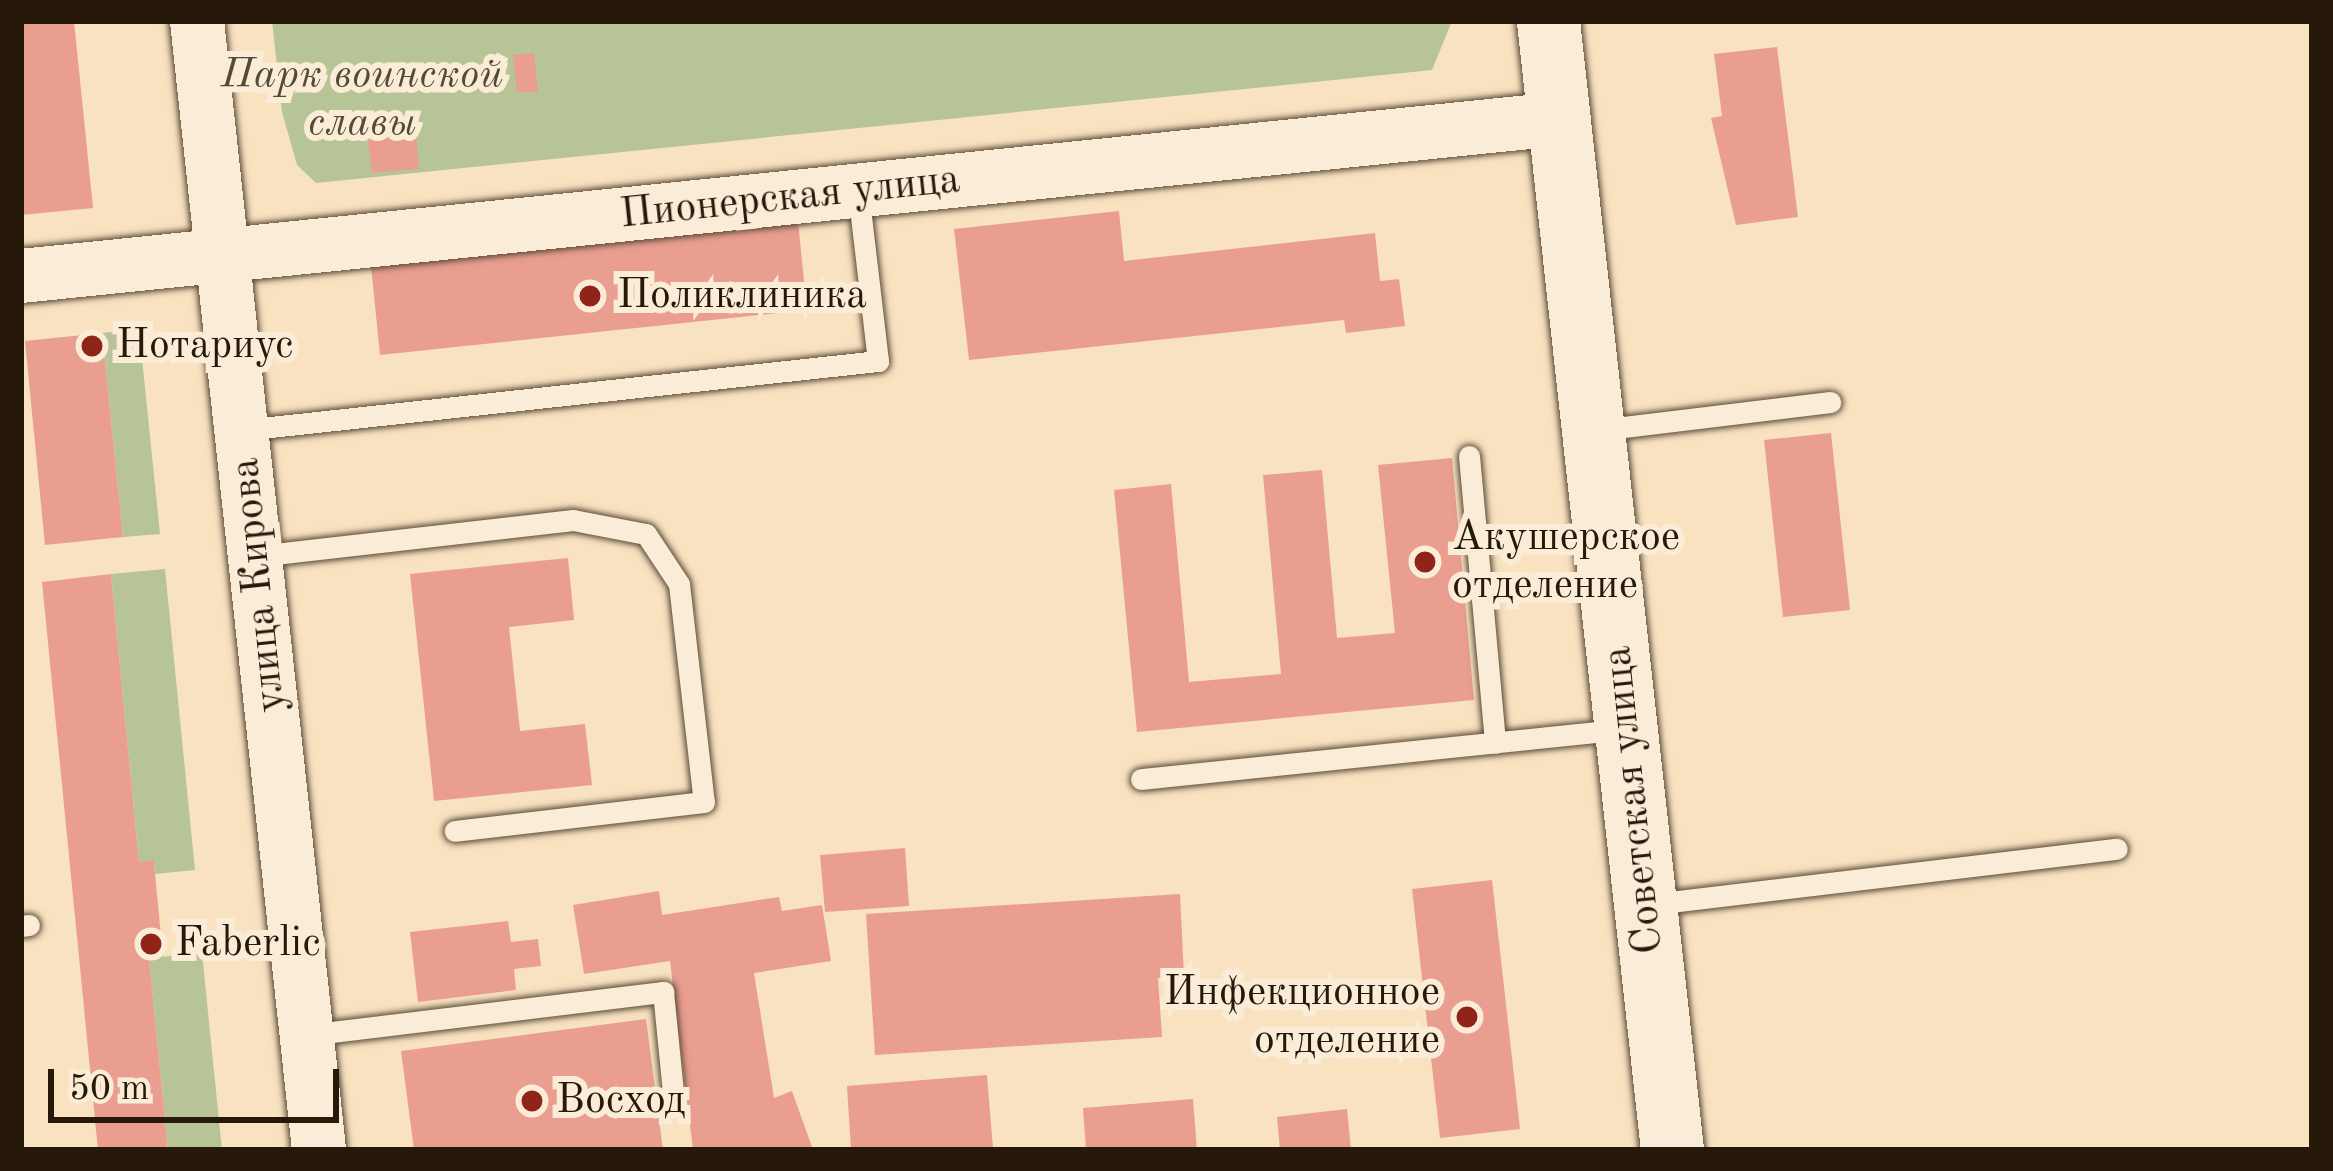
<!DOCTYPE html>
<html>
<head>
<meta charset="utf-8">
<style>
  body { margin:0 }
  #map { position:relative; width:2333px; height:1171px; overflow:hidden; background:#f8e2c0; font-family:"Old Standard TT",serif }
  div>[style] { position:absolute }
  .green>* { inset:0; background:#b7c497 }
  .building>* { inset:0; background:#ea9e90 }
  .roads { filter:drop-shadow(0 0 3px #5b4b38) drop-shadow(0 0 3px #5b4b38) }
  .service>* { height:21px; margin:-10.5px; padding:0 10.5px; transform-origin:10.5px; border-radius:10.5px; background:#faecd6 }
  .tertiary>* { height:54px; margin:-27px; padding:0 27px; transform-origin:27px; border-radius:27px; background:#faecd6 }
  .secondary>* { height:63px; margin:-31.5px; padding:0 31.5px; transform-origin:31.5px; border-radius:31.5px; background:#faecd6 }
  .dots>* { width:33px; height:33px; translate:-50% -50%; box-sizing:border-box; border:6px solid #faecd6; border-radius:50% }
  span { translate:-50% -50%; white-space:nowrap; text-align:center; line-height:1.15; -webkit-text-stroke:12px #faecd6; paint-order:stroke }
  .park-label { font-size:42px; color:#524c34; font-style:italic }
  .street-label { font-size:42px; color:#27190a }
  .poi-label { font-size:42px; color:#27190a }
  .left { translate:0 -50%; text-align:left }
  .right { translate:-100% -50%; text-align:right }
  .frame { position:absolute; inset:0; border:24px solid #27190a; pointer-events:none }
  .scale { position:absolute; left:48px; top:1069px; width:291px; height:54px; box-sizing:border-box; border:6px solid #27190a; border-top:0; padding-left:15px; font-size:36px; line-height:42px; white-space:nowrap; color:#27190a; -webkit-text-stroke:9px #faecd6; paint-order:stroke }
</style>
</head>
<body>
<div id="map">
  <div class="green">
    <i style="clip-path:polygon(272px 21px,1452px 21px,1432px 70px,316px 183px,297px 165px,282px 112px)"></i>
    <i style="clip-path:polygon(139px 329px,160px 534px,123px 537px,102px 333px)"></i>
    <i style="clip-path:polygon(165px 569px,195px 870px,155px 874px,154px 861px,139px 862px,111px 574px)"></i>
    <i style="clip-path:polygon(202px 953px,222px 1150px,168px 1150px,149px 958px)"></i>
  </div>
  <div class="building">
    <i style="clip-path:polygon(21px 21px,74px 21px,93px 208px,21px 215px)"></i>
    <i style="clip-path:polygon(1777px 47px,1798px 217px,1736px 225px,1711px 118px,1722px 116px,1714px 54px)"></i>
    <i style="clip-path:polygon(534px 53px,538px 91px,517px 93px,513px 55px)"></i>
    <i style="clip-path:polygon(416px 135px,419px 169px,372px 173px,368px 140px)"></i>
    <i style="clip-path:polygon(797px 211px,807px 310px,380px 355px,370px 256px)"></i>
    <i style="clip-path:polygon(1119px 211px,1124px 261px,1375px 233px,1380px 281px,1399px 279px,1405px 326px,1346px 333px,1344px 320px,969px 360px,954px 229px)"></i>
    <i style="clip-path:polygon(102px 333px,123px 537px,45px 545px,25px 341px)"></i>
    <i style="clip-path:polygon(1831px 433px,1850px 610px,1783px 617px,1764px 440px)"></i>
    <i style="clip-path:polygon(1452px 458px,1474px 700px,1137px 732px,1114px 490px,1171px 484px,1189px 682px,1281px 674px,1263px 475px,1322px 470px,1337px 638px,1395px 633px,1378px 465px)"></i>
    <i style="clip-path:polygon(568px 558px,574px 620px,509px 627px,520px 731px,585px 724px,592px 785px,434px 801px,410px 574px)"></i>
    <i style="clip-path:polygon(111px 574px,139px 862px,154px 860px,155px 874px,163px 957px,149px 958px,168px 1150px,98px 1150px,42px 582px)"></i>
    <i style="clip-path:polygon(905px 848px,909px 906px,825px 912px,820px 855px)"></i>
    <i style="clip-path:polygon(1492px 880px,1520px 1129px,1440px 1138px,1412px 889px)"></i>
    <i style="clip-path:polygon(659px 891px,662px 915px,779px 897px,782px 911px,822px 905px,831px 961px,754px 973px,774px 1098px,792px 1091px,813px 1150px,693px 1150px,670px 961px,584px 974px,573px 905px)"></i>
    <i style="clip-path:polygon(1180px 894px,1184px 976px,1158px 978px,1162px 1037px,875px 1055px,866px 914px)"></i>
    <i style="clip-path:polygon(508px 921px,511px 942px,538px 939px,541px 966px,514px 969px,516px 990px,418px 1002px,410px 932px)"></i>
    <i style="clip-path:polygon(646px 1019px,663px 1150px,414px 1150px,401px 1051px)"></i>
    <i style="clip-path:polygon(987px 1075px,993px 1149px,851px 1150px,847px 1086px)"></i>
    <i style="clip-path:polygon(1193px 1099px,1197px 1150px,1086px 1150px,1083px 1108px)"></i>
    <i style="clip-path:polygon(1347px 1109px,1351px 1150px,1280px 1150px,1277px 1117px)"></i>
  </div>
  <div class="roads">
    <div class="service">
      <i style="left:243px;top:430px;width:639px;rotate:-6.2deg"></i>
      <i style="left:878px;top:361px;width:170px;rotate:-96.7deg"></i>
      <i style="left:1599px;top:430px;width:233px;rotate:-6.9deg"></i>
      <i style="left:1469px;top:456px;width:288px;rotate:84.8deg"></i>
      <i style="left:257px;top:556px;width:318px;rotate:-6.5deg"></i>
      <i style="left:573px;top:520px;width:74px;rotate:10.9deg"></i>
      <i style="left:646px;top:534px;width:60px;rotate:56.6deg"></i>
      <i style="left:679px;top:584px;width:219px;rotate:83.5deg"></i>
      <i style="left:704px;top:802px;width:251px;rotate:173.4deg"></i>
      <i style="left:1141px;top:779px;width:480px;rotate:-5.9deg"></i>
      <i style="left:1653px;top:904px;width:467px;rotate:-6.8deg"></i>
      <i style="left:21px;top:926px;width:8px;rotate:-7deg"></i>
      <i style="left:307px;top:1035px;width:359px;rotate:-6.9deg"></i>
      <i style="left:663px;top:992px;width:100px;rotate:84.3deg"></i>
    </div>
    <div class="tertiary">
      <i style="left:197px;top:21px;width:1136px;rotate:83.83deg"></i>
      <i style="left:21px;top:276px;width:1546px;rotate:-5.83deg"></i>
    </div>
    <div class="secondary">
      <i style="left:1548px;top:21px;width:1136px;rotate:83.73deg"></i>
    </div>
  </div>
  <div class="dots">
    <i style="left:590px;top:296px;background:#8f2418"></i>
    <i style="left:92px;top:346px;background:#8f2418"></i>
    <i style="left:1425px;top:562px;background:#8f2418"></i>
    <i style="left:151px;top:944px;background:#8f2418"></i>
    <i style="left:1467px;top:1017px;background:#8f2418"></i>
    <i style="left:532px;top:1101px;background:#8f2418"></i>
  </div>
  <div class="park-label">
    <span style="left:362px;top:100px">Парк воинской<br>славы</span>
  </div>
  <div class="street-label">
    <span style="left:790px;top:198px;rotate:-6deg">Пионерская улица</span>
    <span style="left:259px;top:585px;rotate:-96deg">улица Кирова</span>
    <span style="left:1634px;top:800px;rotate:-96deg">Советская улица</span>
  </div>
  <div class="poi-label">
    <span class="left" style="left:617px;top:296px">Поликлиника</span>
    <span class="left" style="left:116px;top:346px">Нотариус</span>
    <span class="left" style="left:1452px;top:562px">Акушерское<br>отделение</span>
    <span class="left" style="left:175px;top:944px">Faberlic</span>
    <span class="right" style="left:1440px;top:1017px">Инфекционное<br>отделение</span>
    <span class="left" style="left:556px;top:1101px">Восход</span>
  </div>
  <div class="frame"></div>
  <div class="scale">50 m</div>
</div>
</body>
</html>
